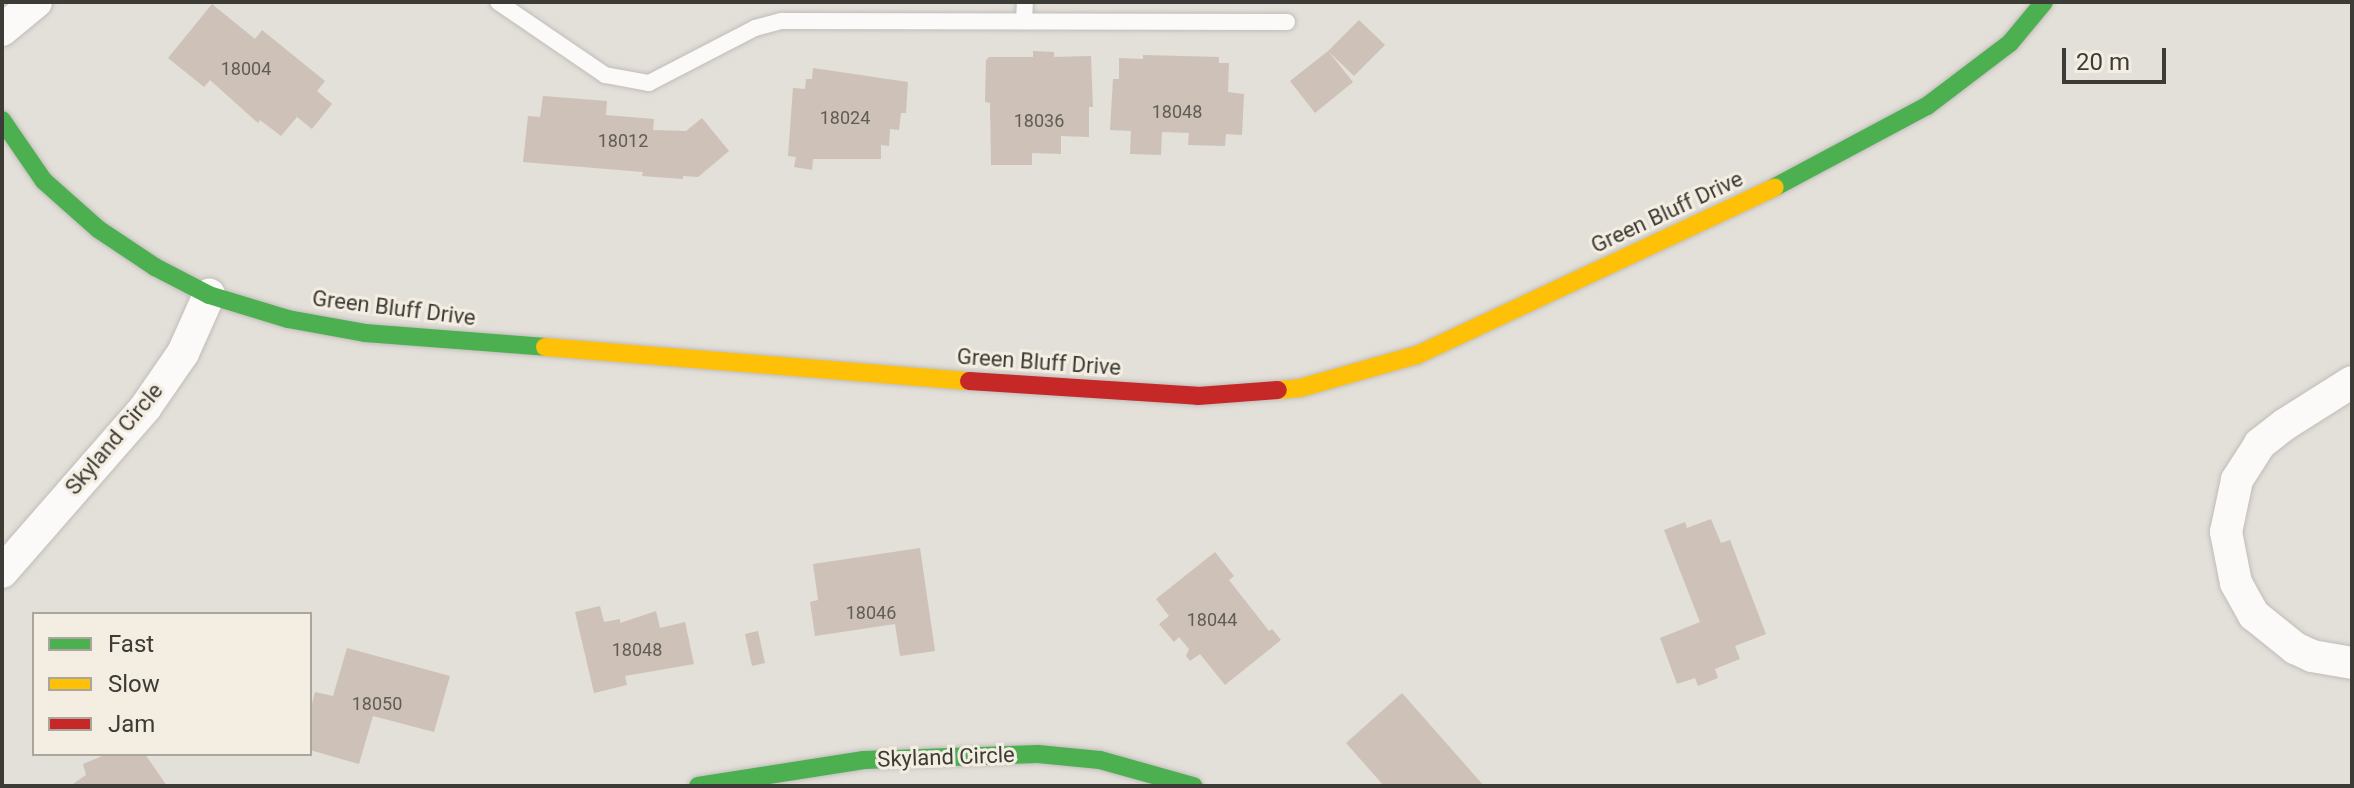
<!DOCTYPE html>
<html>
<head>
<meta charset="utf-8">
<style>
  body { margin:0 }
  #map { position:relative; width:2354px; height:788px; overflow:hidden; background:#e3dfd9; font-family:Roboto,sans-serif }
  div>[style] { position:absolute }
  .building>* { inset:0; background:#cec1b7 }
  .roads { filter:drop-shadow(0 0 2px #c0bdb9) drop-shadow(0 0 2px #c0bdb9) }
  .lane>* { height:16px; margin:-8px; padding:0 8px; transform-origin:8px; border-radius:8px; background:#fbfaf9 }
  .street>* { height:32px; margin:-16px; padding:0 16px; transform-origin:16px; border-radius:16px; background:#fbfaf9 }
  .fast>* { height:18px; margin:-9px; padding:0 9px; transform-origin:9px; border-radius:9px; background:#4caf50 }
  .slow>* { height:18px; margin:-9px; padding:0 9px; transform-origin:9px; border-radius:9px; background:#ffc107 }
  .jam>* { height:18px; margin:-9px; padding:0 9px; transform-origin:9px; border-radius:9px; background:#c62828 }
  span { translate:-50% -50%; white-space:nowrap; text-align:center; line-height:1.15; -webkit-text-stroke:6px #f4eee2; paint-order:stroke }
  .number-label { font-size:18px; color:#615c56 }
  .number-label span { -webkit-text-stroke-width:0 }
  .street-label { font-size:22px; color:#3d3b36 }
  .frame { position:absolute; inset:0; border:4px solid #3d3b36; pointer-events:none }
  .legend { position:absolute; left:32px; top:612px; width:280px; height:144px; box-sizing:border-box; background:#f4eee2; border:2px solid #aba69d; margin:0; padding:10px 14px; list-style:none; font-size:24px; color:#3d3b36 }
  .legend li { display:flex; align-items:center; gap:16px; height:40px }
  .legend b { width:40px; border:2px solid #aba69d }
  .scale { position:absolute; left:2062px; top:48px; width:104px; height:36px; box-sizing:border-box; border:4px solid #3d3b36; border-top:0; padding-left:10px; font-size:24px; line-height:28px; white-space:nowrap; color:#3d3b36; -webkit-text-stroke:6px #f4eee2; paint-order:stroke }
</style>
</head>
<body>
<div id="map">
  <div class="building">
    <i style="clip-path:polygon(212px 4px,255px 39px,262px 30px,325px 81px,317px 91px,332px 104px,312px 129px,297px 117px,281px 136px,260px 120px,258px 123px,210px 80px,204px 87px,168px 58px)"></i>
    <i style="clip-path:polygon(1359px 20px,1385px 45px,1354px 76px,1328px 51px,1353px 82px,1315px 113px,1290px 81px,1328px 51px)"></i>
    <i style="clip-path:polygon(1033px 51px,1054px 52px,1054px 57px,1091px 56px,1093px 107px,1089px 107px,1089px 137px,1061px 136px,1061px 154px,1032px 153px,1032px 165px,991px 165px,990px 103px,985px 102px,986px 60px,989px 57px,1033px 57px)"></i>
    <i style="clip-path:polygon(1143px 55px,1219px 57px,1219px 63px,1229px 63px,1228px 92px,1244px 94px,1242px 135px,1226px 134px,1225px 146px,1188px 145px,1189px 133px,1162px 132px,1161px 155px,1130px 154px,1131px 131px,1110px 130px,1113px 79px,1119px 79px,1119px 58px,1143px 59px)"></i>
    <i style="clip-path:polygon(813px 68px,908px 82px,906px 113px,901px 113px,899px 130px,890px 129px,889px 146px,881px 145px,881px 159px,813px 159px,812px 170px,794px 167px,796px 157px,788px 156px,793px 88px,805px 89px,806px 79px,812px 79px)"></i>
    <i style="clip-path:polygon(543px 96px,607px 101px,606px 115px,654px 119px,653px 130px,686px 131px,702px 118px,729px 151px,698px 177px,683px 176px,683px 179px,642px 176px,643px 172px,523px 162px,528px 116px,540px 117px)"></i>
    <i style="clip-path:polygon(1711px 519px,1721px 543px,1730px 540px,1766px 634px,1735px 646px,1740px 659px,1715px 669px,1718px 678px,1698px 686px,1695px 678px,1677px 684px,1660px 638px,1700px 622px,1664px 530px,1685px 522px,1687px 528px)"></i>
    <i style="clip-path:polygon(920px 548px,935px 651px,900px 656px,895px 624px,815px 636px,810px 602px,818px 600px,813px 564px)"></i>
    <i style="clip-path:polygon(1215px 552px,1234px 576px,1229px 580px,1269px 631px,1272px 629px,1281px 640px,1225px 685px,1200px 654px,1190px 661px,1186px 656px,1189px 649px,1179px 637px,1174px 642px,1159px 624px,1169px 616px,1156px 599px)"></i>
    <i style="clip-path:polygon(600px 606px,604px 622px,620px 619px,620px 623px,656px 611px,660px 628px,685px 622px,694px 664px,625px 676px,627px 685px,594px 693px,575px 612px)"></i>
    <i style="clip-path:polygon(758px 631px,765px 663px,752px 666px,745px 634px)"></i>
    <i style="clip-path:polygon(347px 648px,450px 676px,434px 732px,373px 716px,359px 764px,310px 750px,310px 712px,315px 692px,333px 696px)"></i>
    <i style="clip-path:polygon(1402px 693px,1484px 786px,1384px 786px,1346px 743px)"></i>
    <i style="clip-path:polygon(107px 754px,145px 754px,167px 786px,70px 786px,86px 775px,83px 764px)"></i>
  </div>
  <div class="roads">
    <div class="lane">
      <i style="left:498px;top:2px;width:130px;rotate:34.3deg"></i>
      <i style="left:605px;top:75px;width:45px;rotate:10.3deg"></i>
      <i style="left:649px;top:83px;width:119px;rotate:-27.4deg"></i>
      <i style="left:755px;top:28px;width:28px;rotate:-15deg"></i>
      <i style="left:782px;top:21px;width:505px;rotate:0.11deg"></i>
      <i style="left:1024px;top:20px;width:18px;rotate:-87deg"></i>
    </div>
    <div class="street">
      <i style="left:2px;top:30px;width:44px;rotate:-39.5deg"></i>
      <i style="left:2352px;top:382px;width:80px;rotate:147.7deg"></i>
      <i style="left:2284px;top:425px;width:31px;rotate:142deg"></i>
      <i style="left:2260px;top:444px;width:43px;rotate:122.6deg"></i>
      <i style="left:2237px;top:480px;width:53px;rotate:101.9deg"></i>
      <i style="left:2226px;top:532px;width:52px;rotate:78.9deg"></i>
      <i style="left:2236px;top:583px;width:37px;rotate:61deg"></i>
      <i style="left:2254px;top:615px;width:53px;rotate:38.8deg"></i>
      <i style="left:2295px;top:648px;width:19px;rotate:25deg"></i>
      <i style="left:2312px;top:656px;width:41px;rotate:9.9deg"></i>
      <i style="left:2px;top:572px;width:218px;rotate:-48.9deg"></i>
      <i style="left:145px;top:408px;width:67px;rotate:-55.4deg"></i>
      <i style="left:183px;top:353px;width:64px;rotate:-65.9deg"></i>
    </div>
    <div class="fast">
      <i style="left:2px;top:120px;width:74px;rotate:55.5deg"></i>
      <i style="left:44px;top:181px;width:72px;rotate:41.6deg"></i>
      <i style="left:98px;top:229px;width:69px;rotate:33.7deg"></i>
      <i style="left:155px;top:267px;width:61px;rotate:27.4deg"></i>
      <i style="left:209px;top:295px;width:83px;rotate:16.9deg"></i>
      <i style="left:288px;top:319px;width:78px;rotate:10.3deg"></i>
      <i style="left:365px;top:333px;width:181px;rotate:4.4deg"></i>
      <i style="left:1775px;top:187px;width:172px;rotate:-28.1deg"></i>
      <i style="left:1927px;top:106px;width:104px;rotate:-37.2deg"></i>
      <i style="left:2010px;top:43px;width:53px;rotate:-50.3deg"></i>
      <i style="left:698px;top:786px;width:168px;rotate:-8.9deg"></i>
      <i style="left:864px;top:760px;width:174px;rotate:-2deg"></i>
      <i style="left:1038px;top:754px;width:62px;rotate:5.5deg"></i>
      <i style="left:1100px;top:760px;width:97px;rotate:15.6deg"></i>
    </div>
    <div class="slow">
      <i style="left:545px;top:347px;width:425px;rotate:4.6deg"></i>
      <i style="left:1278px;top:390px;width:22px;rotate:-5deg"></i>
      <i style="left:1300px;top:388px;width:122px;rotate:-15.8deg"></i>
      <i style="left:1417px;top:355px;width:395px;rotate:-25.1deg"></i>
    </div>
    <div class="jam">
      <i style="left:969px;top:381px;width:229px;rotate:3.7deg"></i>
      <i style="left:1198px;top:396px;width:80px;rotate:-4.3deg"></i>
    </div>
  </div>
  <div class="number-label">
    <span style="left:246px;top:69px">18004</span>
    <span style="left:1177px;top:112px">18048</span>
    <span style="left:845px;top:118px">18024</span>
    <span style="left:1039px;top:121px">18036</span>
    <span style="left:623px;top:141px">18012</span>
    <span style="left:871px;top:613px">18046</span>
    <span style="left:1212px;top:620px">18044</span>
    <span style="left:637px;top:650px">18048</span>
    <span style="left:377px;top:704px">18050</span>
  </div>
  <div class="street-label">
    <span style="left:1667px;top:212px;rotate:-25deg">Green Bluff Drive</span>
    <span style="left:394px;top:308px;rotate:7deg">Green Bluff Drive</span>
    <span style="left:1039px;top:362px;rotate:4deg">Green Bluff Drive</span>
    <span style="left:114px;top:439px;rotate:-50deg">Skyland Circle</span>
    <span style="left:946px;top:757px;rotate:-2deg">Skyland Circle</span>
  </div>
  <div class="frame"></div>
  <ul class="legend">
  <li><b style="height:10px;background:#4caf50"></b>Fast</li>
  <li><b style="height:10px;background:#ffc107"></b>Slow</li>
  <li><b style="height:10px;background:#c62828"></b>Jam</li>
  </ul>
  <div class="scale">20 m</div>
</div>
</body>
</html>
